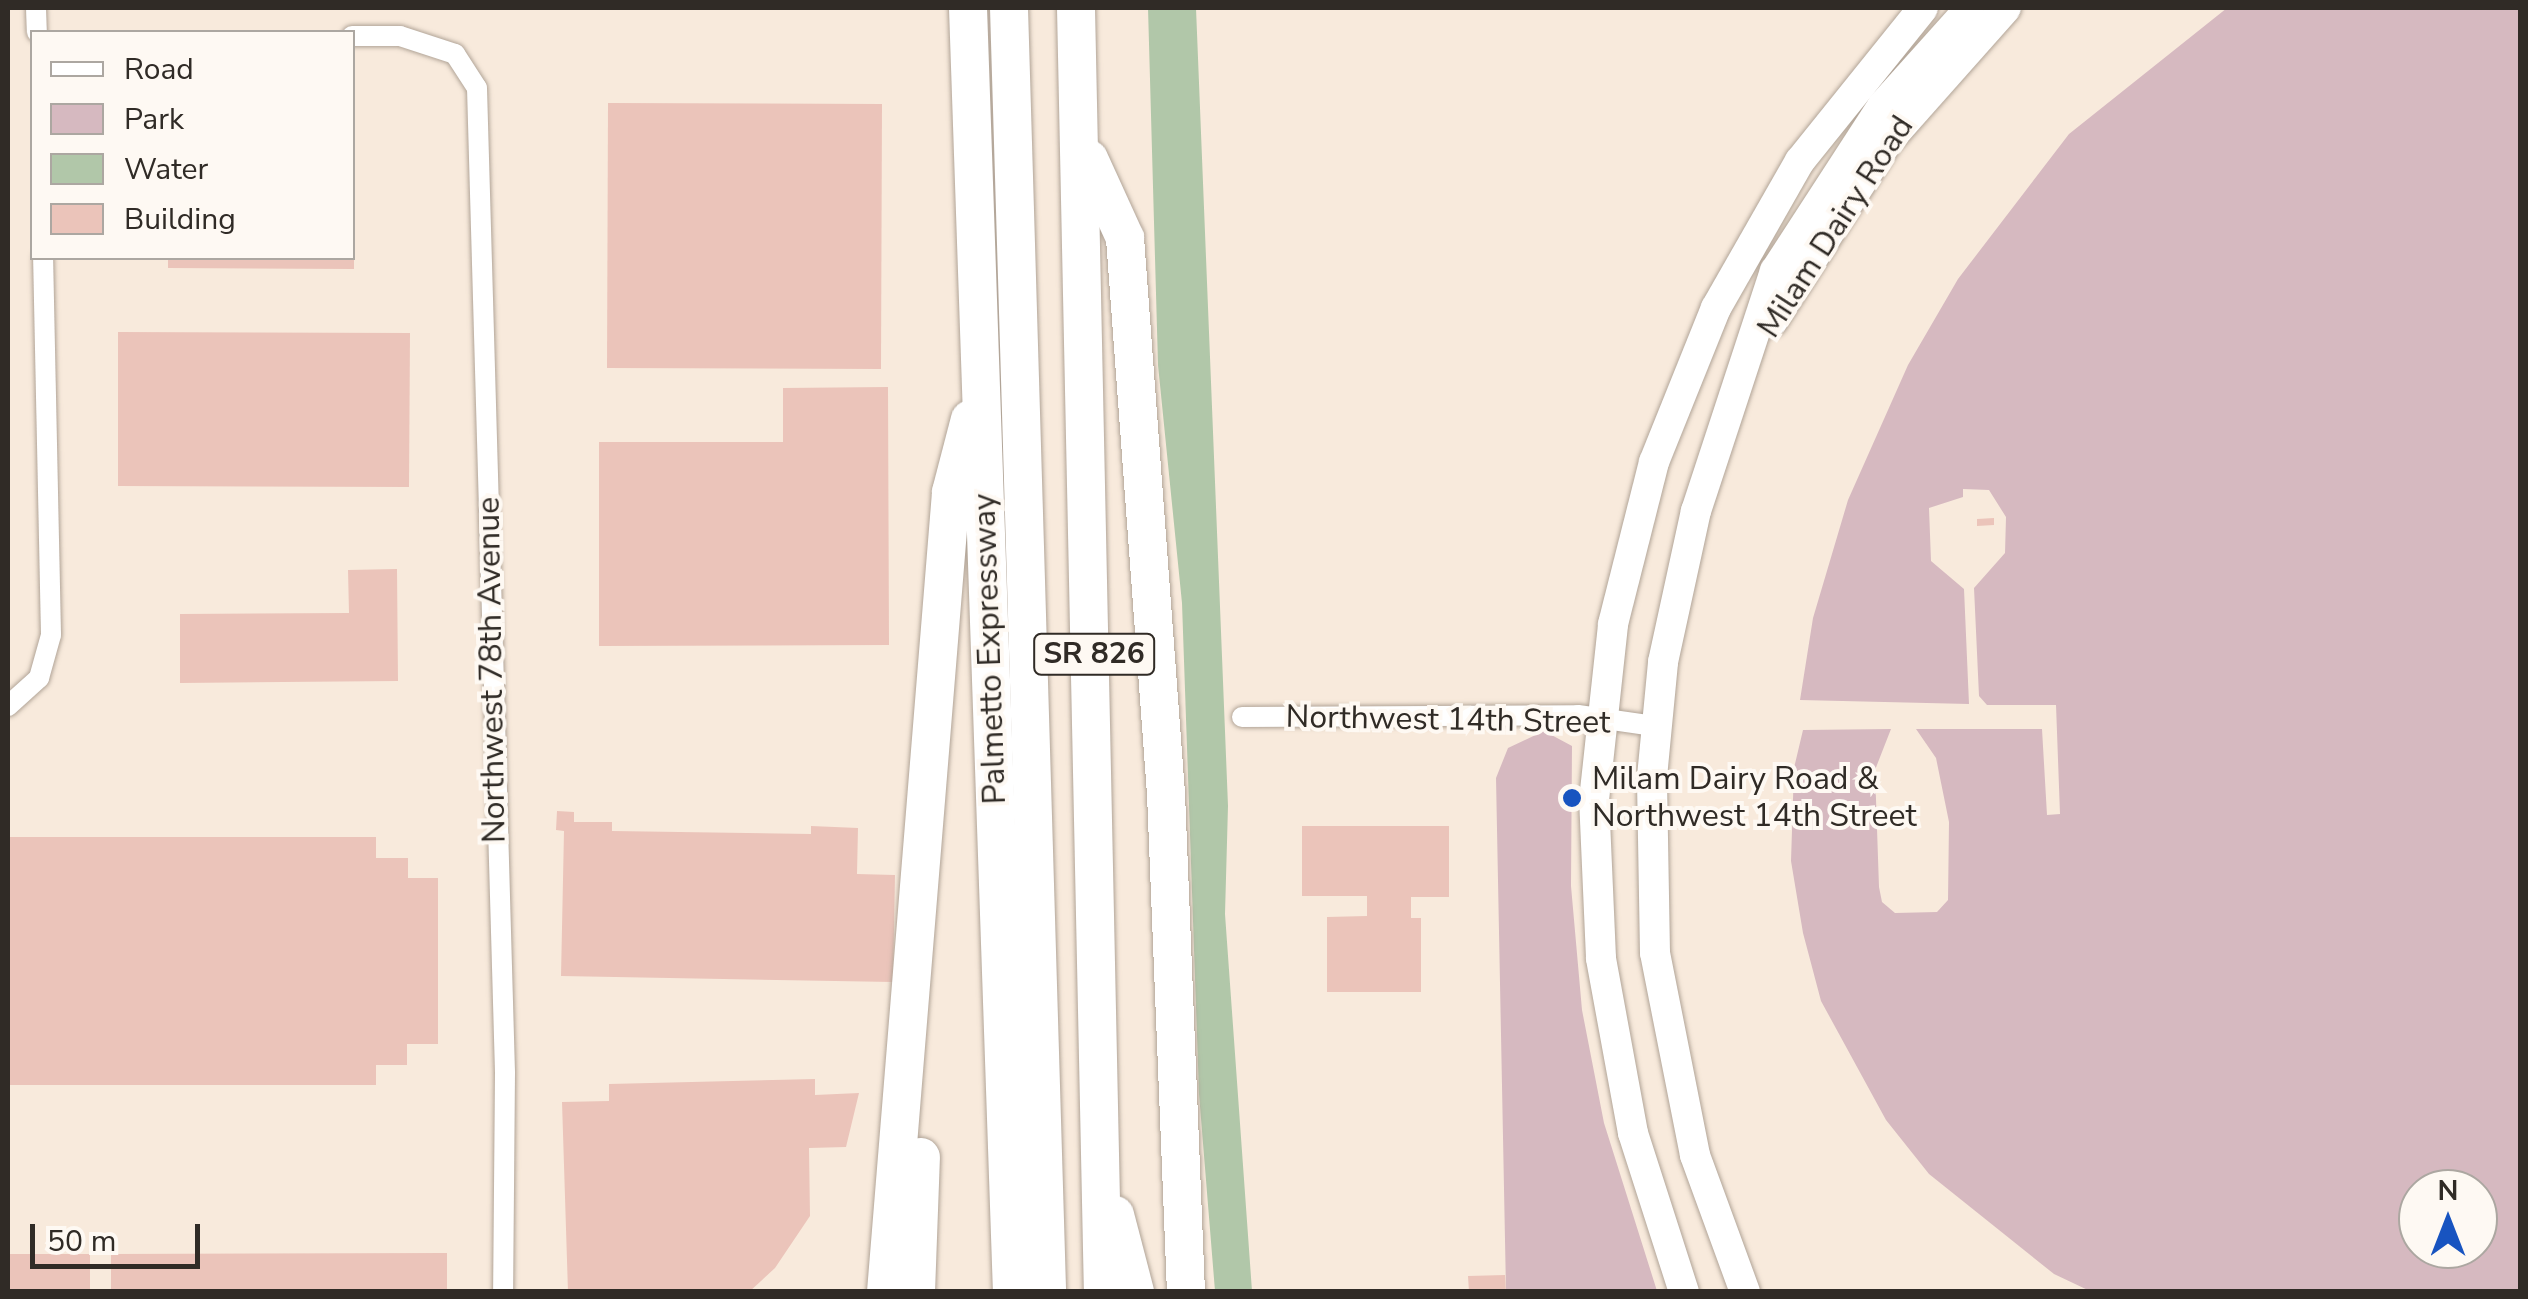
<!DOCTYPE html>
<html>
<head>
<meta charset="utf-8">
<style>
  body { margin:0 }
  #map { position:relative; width:2528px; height:1299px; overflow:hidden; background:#f8eadc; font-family:"Nunito Sans",sans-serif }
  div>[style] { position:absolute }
  .green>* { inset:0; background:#d6b9c0 }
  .water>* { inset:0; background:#b1c7a9 }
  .building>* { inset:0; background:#ebc4ba }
  .roads { filter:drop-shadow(0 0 2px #b1a497) drop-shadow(0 0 2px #b1a497) }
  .minor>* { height:20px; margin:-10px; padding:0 10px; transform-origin:10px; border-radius:10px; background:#fff }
  .secondary>* { height:30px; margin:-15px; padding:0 15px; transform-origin:15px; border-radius:15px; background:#fff }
  .motorway>* { height:38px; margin:-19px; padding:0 19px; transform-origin:19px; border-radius:19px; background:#fff }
  .dots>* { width:28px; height:28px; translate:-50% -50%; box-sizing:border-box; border:5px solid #fef9f3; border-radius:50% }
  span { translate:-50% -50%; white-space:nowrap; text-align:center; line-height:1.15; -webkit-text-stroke:8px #fef9f3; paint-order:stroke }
  .shield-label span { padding:2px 8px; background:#fef9f3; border:2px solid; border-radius:8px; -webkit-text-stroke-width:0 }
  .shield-label { font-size:30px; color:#302b26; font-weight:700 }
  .street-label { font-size:32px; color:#302b26 }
  .poi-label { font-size:32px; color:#302b26 }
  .left { translate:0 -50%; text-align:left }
  .frame { position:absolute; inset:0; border:10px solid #302b26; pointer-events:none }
  .legend { position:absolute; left:30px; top:30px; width:325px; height:230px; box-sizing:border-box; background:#fef9f3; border:2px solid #aca7a1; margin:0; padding:12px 18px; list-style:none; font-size:30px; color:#302b26 }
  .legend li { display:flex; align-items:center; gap:20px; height:50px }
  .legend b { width:50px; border:2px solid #aca7a1 }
  .north { position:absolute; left:2398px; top:1169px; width:100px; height:100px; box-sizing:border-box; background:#fef9f3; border:2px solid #aca7a1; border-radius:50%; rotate:0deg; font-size:28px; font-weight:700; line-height:40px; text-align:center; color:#302b26 }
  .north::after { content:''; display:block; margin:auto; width:35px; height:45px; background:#1854c0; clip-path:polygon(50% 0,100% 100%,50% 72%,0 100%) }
  .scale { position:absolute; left:30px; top:1224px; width:170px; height:45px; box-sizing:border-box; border:5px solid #302b26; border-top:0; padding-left:12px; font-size:30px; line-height:35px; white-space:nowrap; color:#302b26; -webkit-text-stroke:8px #fef9f3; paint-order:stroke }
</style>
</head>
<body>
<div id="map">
  <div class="green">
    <i style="clip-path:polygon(evenodd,2227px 8px,2520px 8px,2520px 1291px,2092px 1292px,2054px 1274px,1929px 1174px,1886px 1120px,1821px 1001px,1803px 933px,1791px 861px,1794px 768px,1803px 730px,1891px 729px,1875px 770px,1879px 887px,1882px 902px,1895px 913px,1937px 912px,1948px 900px,1949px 822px,1936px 758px,1916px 729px,2042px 729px,2047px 815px,2060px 814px,2056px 705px,1987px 705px,1979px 696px,1974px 588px,2005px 553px,2006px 517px,1989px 490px,1963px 489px,1963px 497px,1929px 508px,1931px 561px,1964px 589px,1969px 704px,1800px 700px,1813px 618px,1848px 500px,1908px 365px,1958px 279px,2069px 134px,2227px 8px,2418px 1189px,2478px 1189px,2478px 1249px,2418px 1249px,2418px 1189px)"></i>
    <i style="clip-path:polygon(1544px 731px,1572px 746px,1571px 886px,1582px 1010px,1604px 1123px,1657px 1291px,1506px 1291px,1496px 778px,1508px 748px)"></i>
  </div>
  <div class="water">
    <i style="clip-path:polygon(1148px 8px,1196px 8px,1228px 806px,1225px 914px,1252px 1291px,1215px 1291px,1199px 1094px,1182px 603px,1158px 365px)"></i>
  </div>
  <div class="building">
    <i style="clip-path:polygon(608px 103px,882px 104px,881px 369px,607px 368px)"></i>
    <i style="clip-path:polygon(168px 258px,354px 258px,354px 269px,168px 268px)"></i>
    <i style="clip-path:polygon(118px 332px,410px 333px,409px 487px,118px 486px)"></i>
    <i style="clip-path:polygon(888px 387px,889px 645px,599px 646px,599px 442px,783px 442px,783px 388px)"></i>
    <i style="clip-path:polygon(1994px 518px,1994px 525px,1977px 526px,1977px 519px)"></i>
    <i style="clip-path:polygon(397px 569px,398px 681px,180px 683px,180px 614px,349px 613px,348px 570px)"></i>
    <i style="clip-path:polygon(557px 811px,574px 812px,574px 822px,612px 822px,612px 831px,811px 834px,811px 826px,858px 828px,857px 874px,895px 875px,893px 982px,561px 976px,564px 831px,556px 830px)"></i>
    <i style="clip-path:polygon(1302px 826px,1449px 826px,1449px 897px,1411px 897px,1411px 918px,1421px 918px,1421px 992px,1327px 992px,1327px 917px,1367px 916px,1367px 896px,1302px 896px)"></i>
    <i style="clip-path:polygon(8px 837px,376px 837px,376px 858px,408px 858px,408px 878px,438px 878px,438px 1044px,407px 1044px,407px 1065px,376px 1065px,376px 1085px,8px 1085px)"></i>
    <i style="clip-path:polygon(815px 1079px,815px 1095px,859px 1093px,846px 1147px,809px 1148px,810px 1216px,775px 1268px,749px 1292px,568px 1292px,562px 1102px,609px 1101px,609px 1084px)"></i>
    <i style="clip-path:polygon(447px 1253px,447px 1292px,111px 1292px,111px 1254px)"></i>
    <i style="clip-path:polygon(8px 1254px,90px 1254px,90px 1292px,8px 1292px)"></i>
    <i style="clip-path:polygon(1505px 1275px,1506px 1292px,1469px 1292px,1468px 1276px)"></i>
  </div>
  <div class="roads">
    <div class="minor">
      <i style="left:36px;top:8px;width:24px;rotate:88deg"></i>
      <i style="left:352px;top:36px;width:48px"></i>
      <i style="left:400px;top:36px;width:58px;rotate:18.1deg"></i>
      <i style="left:455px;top:54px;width:40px;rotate:57.1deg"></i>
      <i style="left:477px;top:88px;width:985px;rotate:88.37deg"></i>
      <i style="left:505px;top:1073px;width:219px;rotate:90.5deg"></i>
      <i style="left:8px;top:706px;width:42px;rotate:-42.1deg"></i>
      <i style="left:39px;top:678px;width:45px;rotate:-74.4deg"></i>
      <i style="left:51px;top:635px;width:377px;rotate:-91.2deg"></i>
      <i style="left:1242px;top:717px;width:336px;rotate:-0.3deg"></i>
      <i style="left:1578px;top:715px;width:77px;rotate:8.2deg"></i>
    </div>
    <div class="secondary">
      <i style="left:1772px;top:322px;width:214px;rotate:-57.4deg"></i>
      <i style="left:1887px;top:142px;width:179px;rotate:-48.4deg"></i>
      <i style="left:1684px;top:1292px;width:167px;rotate:-107.8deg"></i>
      <i style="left:1633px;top:1133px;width:178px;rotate:-100.4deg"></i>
      <i style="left:1601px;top:958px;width:158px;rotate:-92.5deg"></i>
      <i style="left:1594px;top:800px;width:177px;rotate:-83.8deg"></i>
      <i style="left:1613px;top:624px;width:167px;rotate:-75.8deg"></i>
      <i style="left:1654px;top:462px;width:166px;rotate:-68.1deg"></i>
      <i style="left:1716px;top:308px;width:169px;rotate:-60.3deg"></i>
      <i style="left:1800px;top:161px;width:196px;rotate:-51.2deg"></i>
      <i style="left:1745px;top:1292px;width:146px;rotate:-110.1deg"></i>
      <i style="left:1695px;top:1155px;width:206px;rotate:-101.2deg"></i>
      <i style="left:1655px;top:953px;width:176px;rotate:-91deg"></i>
      <i style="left:1652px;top:777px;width:116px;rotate:-84.5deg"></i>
      <i style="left:1663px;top:662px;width:155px;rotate:-77.7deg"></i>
      <i style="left:1696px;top:511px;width:253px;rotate:-71.8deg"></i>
      <i style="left:1775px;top:271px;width:198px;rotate:-57deg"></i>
      <i style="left:1883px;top:105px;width:130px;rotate:-48.1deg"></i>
    </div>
    <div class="motorway">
      <i style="left:968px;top:8px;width:1285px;rotate:88.04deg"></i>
      <i style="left:1009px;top:8px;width:1285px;rotate:88.3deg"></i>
      <i style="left:1076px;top:8px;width:1284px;rotate:88.8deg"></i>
      <i style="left:1089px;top:159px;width:87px;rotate:65.5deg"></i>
      <i style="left:1125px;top:238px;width:558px;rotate:85.78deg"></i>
      <i style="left:1166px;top:794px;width:498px;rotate:87.7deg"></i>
      <i style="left:1115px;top:1215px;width:80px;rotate:75.4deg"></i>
      <i style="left:886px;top:1292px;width:803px;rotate:-85.35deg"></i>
      <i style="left:951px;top:492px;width:75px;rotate:-75.4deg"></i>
      <i style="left:916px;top:1292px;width:135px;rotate:-87.9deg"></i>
    </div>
  </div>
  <div class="dots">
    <i style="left:1572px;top:798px;background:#1854c0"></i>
  </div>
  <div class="shield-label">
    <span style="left:1094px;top:654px">SR 826</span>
  </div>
  <div class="street-label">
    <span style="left:1836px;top:227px;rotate:-57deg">Milam Dairy Road</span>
    <span style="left:990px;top:649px;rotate:-92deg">Palmetto Expressway</span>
    <span style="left:492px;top:670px;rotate:-91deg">Northwest 78th Avenue</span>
    <span style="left:1448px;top:720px;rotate:1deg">Northwest 14th Street</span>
  </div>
  <div class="poi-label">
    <span class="left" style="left:1592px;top:798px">Milam Dairy Road &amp;<br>Northwest 14th Street</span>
  </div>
  <div class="frame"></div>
  <ul class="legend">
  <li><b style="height:12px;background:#fff"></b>Road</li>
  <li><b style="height:28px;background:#d6b9c0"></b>Park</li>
  <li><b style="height:28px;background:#b1c7a9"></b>Water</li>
  <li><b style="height:28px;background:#ebc4ba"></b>Building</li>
  </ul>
  <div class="north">N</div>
  <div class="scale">50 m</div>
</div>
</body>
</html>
